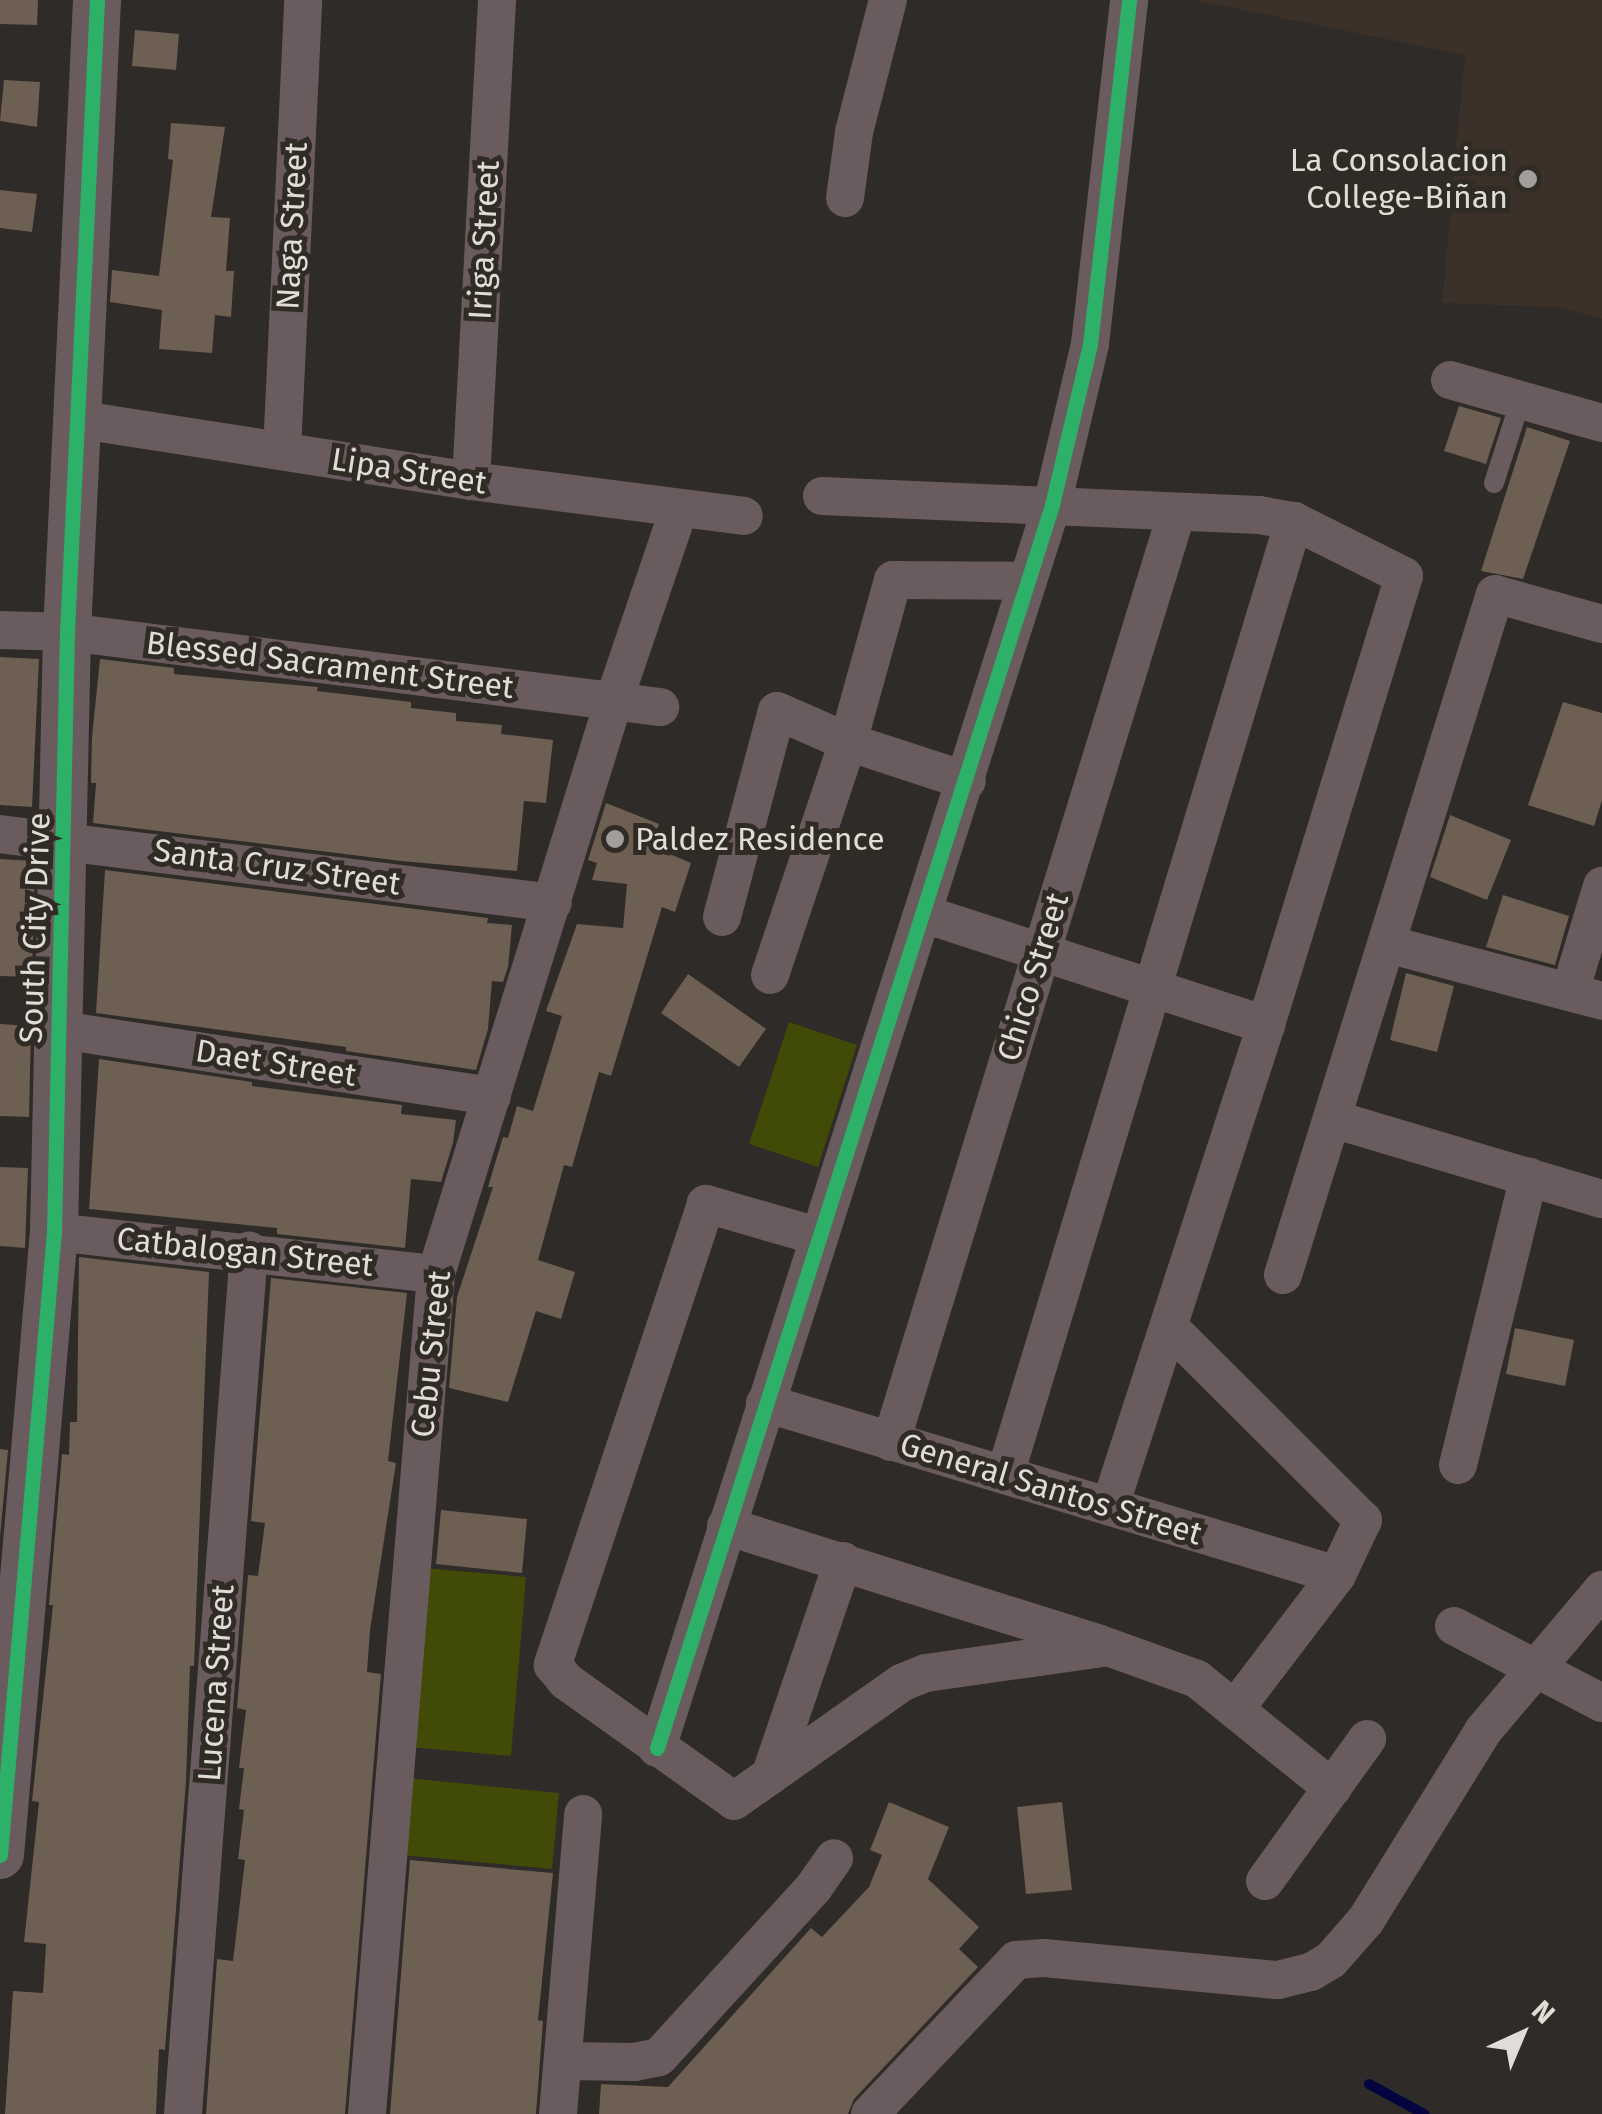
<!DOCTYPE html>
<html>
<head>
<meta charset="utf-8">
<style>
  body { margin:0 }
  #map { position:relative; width:1602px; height:2114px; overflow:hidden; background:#2e2b29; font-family:"Fira Sans",sans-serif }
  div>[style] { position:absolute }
  .built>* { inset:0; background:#3c3129 }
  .green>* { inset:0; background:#414a07 }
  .stream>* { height:10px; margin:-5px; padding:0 5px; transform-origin:5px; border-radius:5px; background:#040540 }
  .building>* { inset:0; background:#6d5f51 }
  .service>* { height:20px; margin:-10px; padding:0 10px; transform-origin:10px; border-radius:10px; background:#6a5b5e }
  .minor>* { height:38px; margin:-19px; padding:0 19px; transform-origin:19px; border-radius:19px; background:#6a5b5e }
  .tertiary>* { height:48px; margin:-24px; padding:0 24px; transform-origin:24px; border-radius:24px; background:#6a5b5e }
  .cycleway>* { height:15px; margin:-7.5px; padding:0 7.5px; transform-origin:7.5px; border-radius:7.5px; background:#2db169 }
  .dots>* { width:28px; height:28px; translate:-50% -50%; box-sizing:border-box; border:5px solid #312b26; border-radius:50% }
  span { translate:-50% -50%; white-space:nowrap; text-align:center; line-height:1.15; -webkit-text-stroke:10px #312b26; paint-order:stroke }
  .poi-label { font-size:32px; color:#e0dcd8 }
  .right { translate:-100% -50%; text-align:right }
  .left { translate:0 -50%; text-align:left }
  .street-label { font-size:32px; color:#e0dcd8 }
  .north { position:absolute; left:1472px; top:1984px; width:100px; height:100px; -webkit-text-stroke:8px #312b26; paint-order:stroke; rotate:44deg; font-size:28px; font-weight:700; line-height:40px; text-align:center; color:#e0dcd8 }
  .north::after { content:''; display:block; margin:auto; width:35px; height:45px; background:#e0dcd8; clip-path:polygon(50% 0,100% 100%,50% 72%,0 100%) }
</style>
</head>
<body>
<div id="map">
  <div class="built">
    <i style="clip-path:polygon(1193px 0,1602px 0,1602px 319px,1558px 307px,1442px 303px,1465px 55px)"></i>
  </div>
  <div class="green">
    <i style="clip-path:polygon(789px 1022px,857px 1045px,818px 1167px,749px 1144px)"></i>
    <i style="clip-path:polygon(424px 1568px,526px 1577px,511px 1756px,409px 1747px)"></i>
    <i style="clip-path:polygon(408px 1778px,559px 1793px,552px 1869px,401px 1855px)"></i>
  </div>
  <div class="stream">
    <i style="left:1369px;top:2084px;width:63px;rotate:28.6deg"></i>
  </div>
  <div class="building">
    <i style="clip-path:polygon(0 0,38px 0,37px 25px,0 24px)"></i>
    <i style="clip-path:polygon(135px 30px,179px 34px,176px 70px,132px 66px)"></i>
    <i style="clip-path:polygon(4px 80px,40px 82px,37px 127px,0 121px)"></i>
    <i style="clip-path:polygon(171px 123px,225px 127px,211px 217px,230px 218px,226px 271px,234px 271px,231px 317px,215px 315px,212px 353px,159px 349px,162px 310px,110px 302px,112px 270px,159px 276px,173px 160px,168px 159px)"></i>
    <i style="clip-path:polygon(0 190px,37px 194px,32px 232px,0 228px)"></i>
    <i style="clip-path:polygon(1459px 406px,1501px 418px,1486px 464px,1444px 451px)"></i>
    <i style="clip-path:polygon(1527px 427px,1570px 441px,1523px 579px,1481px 571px)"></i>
    <i style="clip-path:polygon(0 657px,39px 659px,32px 807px,0 805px)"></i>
    <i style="clip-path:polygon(100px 659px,174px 668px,174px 674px,318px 687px,317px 691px,411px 702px,411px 708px,456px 713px,456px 721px,502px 725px,501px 734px,553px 740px,546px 803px,524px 801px,517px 871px,401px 861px,93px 823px,96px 783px,91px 783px,92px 737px)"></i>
    <i style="clip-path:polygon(1563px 702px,1602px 713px,1602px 800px,1594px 826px,1528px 805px)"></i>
    <i style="clip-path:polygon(606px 803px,659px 824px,651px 846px,691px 863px,675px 912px,662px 907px,611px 1076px,599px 1072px,572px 1167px,564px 1165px,538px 1260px,575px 1272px,561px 1319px,536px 1311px,508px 1402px,449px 1388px,457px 1297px,493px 1187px,488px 1187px,503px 1137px,508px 1138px,517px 1106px,533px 1111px,562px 1016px,546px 1011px,577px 924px,623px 928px,627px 884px,592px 880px,597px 863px,588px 860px)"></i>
    <i style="clip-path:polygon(1450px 815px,1511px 840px,1487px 900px,1430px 877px)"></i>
    <i style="clip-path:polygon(0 859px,35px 861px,32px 977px,0 976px)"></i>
    <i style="clip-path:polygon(105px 870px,488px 918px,487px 923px,512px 925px,508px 967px,503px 982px,492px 981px,488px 1029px,476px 1070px,346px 1051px,346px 1047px,96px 1013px)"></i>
    <i style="clip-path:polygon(1503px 895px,1569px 916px,1555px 965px,1486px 947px)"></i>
    <i style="clip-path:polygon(1406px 973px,1454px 986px,1437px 1052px,1390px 1040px)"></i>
    <i style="clip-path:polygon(688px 974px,766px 1029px,739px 1067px,661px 1013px)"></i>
    <i style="clip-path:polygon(0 1024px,31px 1026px,29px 1117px,0 1116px)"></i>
    <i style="clip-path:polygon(99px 1059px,252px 1082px,252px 1086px,402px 1105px,401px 1114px,456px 1120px,453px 1143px,441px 1182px,411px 1179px,405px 1248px,277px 1234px,277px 1228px,89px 1209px)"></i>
    <i style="clip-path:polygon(0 1167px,28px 1168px,25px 1248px,0 1246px)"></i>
    <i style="clip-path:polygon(79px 1257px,209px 1272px,194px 1666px,190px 1666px,186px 1781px,165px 2050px,159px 2049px,156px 2114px,5px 2114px,13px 1991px,43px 1993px,46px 1944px,24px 1942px,39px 1802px,32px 1801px,53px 1605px,49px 1605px,62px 1454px,69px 1455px,70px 1422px,77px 1422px)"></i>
    <i style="clip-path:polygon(271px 1278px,407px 1293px,388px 1461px,396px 1463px,370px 1630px,367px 1672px,381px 1674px,345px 2114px,206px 2114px,217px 1959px,233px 1961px,245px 1860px,238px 1859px,244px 1810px,239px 1809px,244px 1768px,239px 1768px,246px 1710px,237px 1708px,248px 1575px,258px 1576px,265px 1523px,251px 1521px)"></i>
    <i style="clip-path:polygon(1515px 1328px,1574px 1340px,1565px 1386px,1506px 1374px)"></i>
    <i style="clip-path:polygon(0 1449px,8px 1450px,0 1537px)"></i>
    <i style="clip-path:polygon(441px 1510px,527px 1519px,522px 1573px,436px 1564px)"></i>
    <i style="clip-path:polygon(889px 1802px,949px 1827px,928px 1879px,979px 1927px,959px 1949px,978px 1967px,854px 2099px,848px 2114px,599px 2114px,601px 2084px,668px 2087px,811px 1928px,822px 1937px,869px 1887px,882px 1855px,870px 1850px)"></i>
    <i style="clip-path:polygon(1062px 1802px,1072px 1890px,1026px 1894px,1017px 1807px)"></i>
    <i style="clip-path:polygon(410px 1860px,553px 1873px,538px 2020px,543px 2021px,536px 2114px,390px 2114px)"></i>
  </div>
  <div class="service">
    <i style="left:1494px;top:483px;width:88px;rotate:-72.2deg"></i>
  </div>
  <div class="minor">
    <i style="left:845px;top:198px;width:67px;rotate:-82.2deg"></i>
    <i style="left:854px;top:132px;width:136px;rotate:-75.6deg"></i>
    <i style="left:1450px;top:380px;width:158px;rotate:15.8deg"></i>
    <i style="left:75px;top:419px;width:401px;rotate:8.9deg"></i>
    <i style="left:471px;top:481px;width:275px;rotate:7.3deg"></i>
    <i style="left:282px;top:451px;width:451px;rotate:-87.3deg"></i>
    <i style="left:471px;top:481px;width:482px;rotate:-86.9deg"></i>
    <i style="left:822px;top:496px;width:437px;rotate:2.5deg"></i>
    <i style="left:1259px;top:515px;width:36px;rotate:10deg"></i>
    <i style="left:1294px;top:521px;width:123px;rotate:26.6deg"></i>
    <i style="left:1404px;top:576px;width:470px;rotate:107.1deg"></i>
    <i style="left:1266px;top:1025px;width:506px;rotate:107.97deg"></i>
    <i style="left:0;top:630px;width:67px;rotate:1.7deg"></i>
    <i style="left:67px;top:632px;width:598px;rotate:7.21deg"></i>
    <i style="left:0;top:834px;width:557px;rotate:7.11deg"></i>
    <i style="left:924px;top:914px;width:360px;rotate:18deg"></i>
    <i style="left:722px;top:917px;width:213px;rotate:-75.1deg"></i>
    <i style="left:777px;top:711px;width:77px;rotate:23.6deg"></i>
    <i style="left:848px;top:742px;width:125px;rotate:18.1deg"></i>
    <i style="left:1387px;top:944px;width:222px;rotate:14.8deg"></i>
    <i style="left:770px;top:975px;width:246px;rotate:-71.5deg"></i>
    <i style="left:848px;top:742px;width:168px;rotate:-74.5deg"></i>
    <i style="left:893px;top:580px;width:135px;rotate:0.4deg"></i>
    <i style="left:1570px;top:992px;width:111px;rotate:-73.2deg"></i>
    <i style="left:60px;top:1030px;width:437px;rotate:8.7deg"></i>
    <i style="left:1333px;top:1119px;width:281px;rotate:16.6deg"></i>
    <i style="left:54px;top:1232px;width:384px;rotate:6.3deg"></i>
    <i style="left:817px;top:1236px;width:116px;rotate:-163.9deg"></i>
    <i style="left:706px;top:1204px;width:486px;rotate:108.4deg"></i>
    <i style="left:553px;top:1665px;width:21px;rotate:51deg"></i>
    <i style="left:566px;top:1681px;width:206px;rotate:35.5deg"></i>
    <i style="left:734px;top:1801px;width:204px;rotate:-35.2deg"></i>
    <i style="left:901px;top:1683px;width:27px;rotate:-22deg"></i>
    <i style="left:926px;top:1673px;width:184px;rotate:-8.1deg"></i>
    <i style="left:1108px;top:1647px;width:95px;rotate:19.8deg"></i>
    <i style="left:1197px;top:1679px;width:174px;rotate:38.9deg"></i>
    <i style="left:1283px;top:1275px;width:713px;rotate:-72.71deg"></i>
    <i style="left:1495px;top:594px;width:111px;rotate:15.7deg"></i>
    <i style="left:1169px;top:1327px;width:274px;rotate:44.9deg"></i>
    <i style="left:1363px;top:1520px;width:61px;rotate:115.3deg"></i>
    <i style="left:1337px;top:1575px;width:168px;rotate:127.3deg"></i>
    <i style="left:765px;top:1403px;width:597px;rotate:16.74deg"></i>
    <i style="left:891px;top:1442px;width:973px;rotate:-72.91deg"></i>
    <i style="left:1458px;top:1465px;width:297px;rotate:-76.2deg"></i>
    <i style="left:1005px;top:1475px;width:997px;rotate:-73.15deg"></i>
    <i style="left:726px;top:1526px;width:393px;rotate:17.5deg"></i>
    <i style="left:1454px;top:1626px;width:167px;rotate:27.5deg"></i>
    <i style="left:657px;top:1748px;width:1304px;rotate:-72.37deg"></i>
    <i style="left:1052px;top:505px;width:165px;rotate:-76.7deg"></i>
    <i style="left:1090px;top:344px;width:346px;rotate:-83.5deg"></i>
    <i style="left:770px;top:1776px;width:227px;rotate:-71.2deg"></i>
    <i style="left:1265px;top:1881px;width:175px;rotate:-54.3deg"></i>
    <i style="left:564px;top:2061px;width:70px;rotate:0.8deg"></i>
    <i style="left:634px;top:2062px;width:25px;rotate:-11deg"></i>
    <i style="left:659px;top:2057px;width:230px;rotate:-47.6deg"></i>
    <i style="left:814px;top:1887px;width:35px;rotate:-55deg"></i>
    <i style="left:183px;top:2114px;width:866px;rotate:-85.63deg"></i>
    <i style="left:367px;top:2114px;width:843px;rotate:-85.3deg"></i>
    <i style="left:436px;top:1274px;width:601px;rotate:-72.77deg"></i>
    <i style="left:614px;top:700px;width:202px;rotate:-71.2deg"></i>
    <i style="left:558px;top:2114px;width:301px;rotate:-85.2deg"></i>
    <i style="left:870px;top:2114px;width:212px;rotate:-46.5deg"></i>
    <i style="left:1016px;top:1960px;width:28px;rotate:-4deg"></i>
    <i style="left:1044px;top:1958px;width:235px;rotate:5.4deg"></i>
    <i style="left:1278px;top:1980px;width:34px;rotate:-14deg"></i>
    <i style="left:1311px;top:1972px;width:23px;rotate:-31deg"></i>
    <i style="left:1331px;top:1960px;width:53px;rotate:-48.8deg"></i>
    <i style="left:1366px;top:1920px;width:222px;rotate:-58.2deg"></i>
    <i style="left:1483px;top:1731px;width:185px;rotate:-49.8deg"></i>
  </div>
  <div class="tertiary">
    <i style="left:0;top:1855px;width:625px;rotate:-85.05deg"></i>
    <i style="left:54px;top:1232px;width:600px;rotate:-88.76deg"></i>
    <i style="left:67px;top:632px;width:633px;rotate:-87.28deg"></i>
  </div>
  <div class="cycleway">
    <i style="left:657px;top:1748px;width:1304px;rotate:-72.37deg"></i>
    <i style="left:1052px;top:505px;width:165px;rotate:-76.7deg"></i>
    <i style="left:1090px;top:344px;width:346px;rotate:-83.5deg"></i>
    <i style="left:0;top:1855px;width:625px;rotate:-85.05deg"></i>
    <i style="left:54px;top:1232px;width:600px;rotate:-88.76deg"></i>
    <i style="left:67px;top:632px;width:633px;rotate:-87.28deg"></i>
  </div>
  <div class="dots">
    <i style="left:1528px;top:179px;background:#a29e9b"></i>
    <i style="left:615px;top:839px;background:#a29e9b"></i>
  </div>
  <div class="poi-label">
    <span class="right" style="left:1508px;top:179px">La Consolacion<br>College-Biñan</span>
    <span class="left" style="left:635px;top:839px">Paldez Residence</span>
  </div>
  <div class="street-label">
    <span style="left:292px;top:226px;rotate:-87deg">Naga Street</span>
    <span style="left:484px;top:240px;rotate:-87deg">Iriga Street</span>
    <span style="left:409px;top:471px;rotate:9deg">Lipa Street</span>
    <span style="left:330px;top:665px;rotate:7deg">Blessed Sacrament Street</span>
    <span style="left:277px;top:867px;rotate:8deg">Santa Cruz Street</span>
    <span style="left:35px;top:928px;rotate:-88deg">South City Drive</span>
    <span style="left:1033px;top:977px;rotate:-73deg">Chico Street</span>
    <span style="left:276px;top:1063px;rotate:9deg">Daet Street</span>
    <span style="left:245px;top:1252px;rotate:6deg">Catbalogan Street</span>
    <span style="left:431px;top:1354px;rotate:-84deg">Cebu Street</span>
    <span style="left:1051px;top:1489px;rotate:17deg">General Santos Street</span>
    <span style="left:216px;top:1683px;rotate:-86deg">Lucena Street</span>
  </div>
  <div class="north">N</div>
</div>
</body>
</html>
